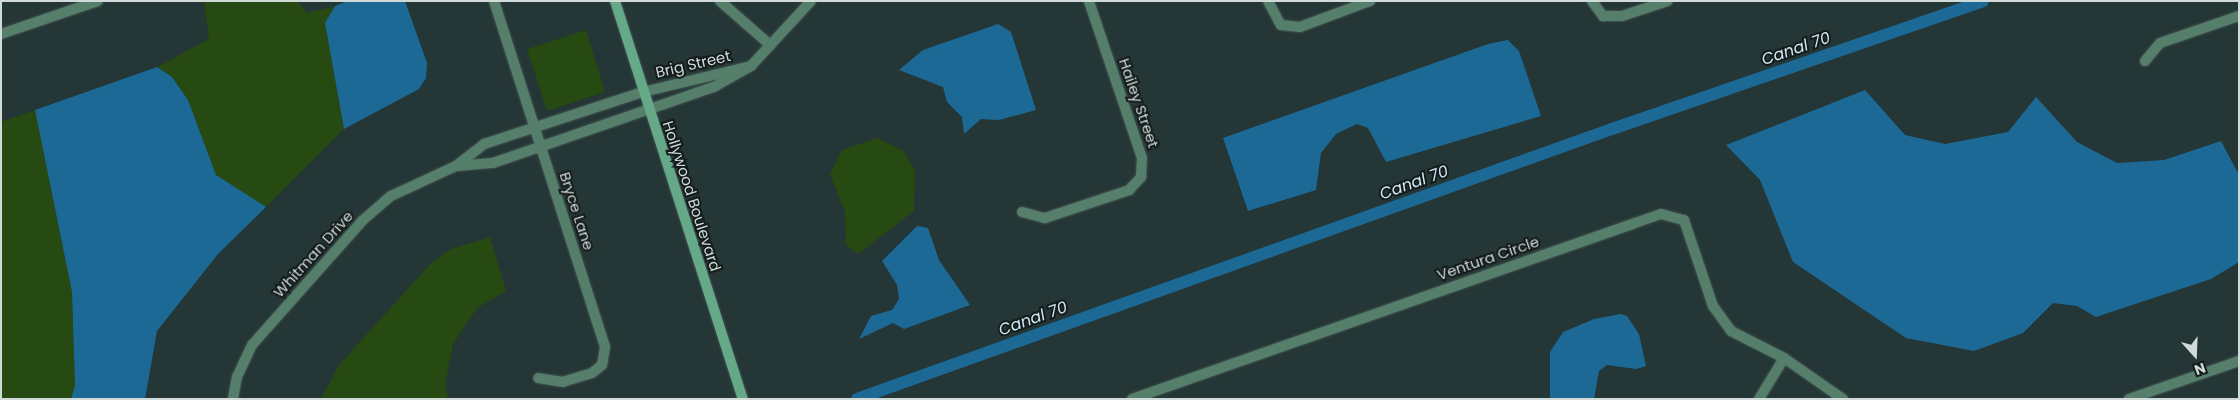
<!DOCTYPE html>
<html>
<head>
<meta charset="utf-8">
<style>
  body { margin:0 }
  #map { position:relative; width:2240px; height:400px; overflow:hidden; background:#243635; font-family:Poppins,sans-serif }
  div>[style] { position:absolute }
  .green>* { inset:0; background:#274912 }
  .water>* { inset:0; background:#1c6996 }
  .canal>* { height:12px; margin:-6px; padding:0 6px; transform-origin:6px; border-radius:6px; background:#1c6996 }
  .roads { filter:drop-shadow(0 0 1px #435453) drop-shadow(0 0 1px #435453) }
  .street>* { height:10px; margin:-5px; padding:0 5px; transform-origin:5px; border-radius:5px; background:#557f6a }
  .secondary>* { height:10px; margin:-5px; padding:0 5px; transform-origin:5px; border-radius:5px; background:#65a988 }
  span { translate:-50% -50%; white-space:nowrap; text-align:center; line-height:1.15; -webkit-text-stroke:4px #141c1b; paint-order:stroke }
  .street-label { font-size:15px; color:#cfdad9 }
  .water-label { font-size:16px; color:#d2e7f7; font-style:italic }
  .frame { position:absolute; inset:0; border:2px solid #cfdad9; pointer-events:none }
  .north { position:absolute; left:2170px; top:330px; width:50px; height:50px; -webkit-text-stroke:4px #141c1b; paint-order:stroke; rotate:160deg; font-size:14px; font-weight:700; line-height:20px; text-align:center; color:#cfdad9 }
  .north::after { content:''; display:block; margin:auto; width:18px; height:22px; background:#cfdad9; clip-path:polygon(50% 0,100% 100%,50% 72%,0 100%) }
</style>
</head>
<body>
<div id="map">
  <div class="green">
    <i style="clip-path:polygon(204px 1px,297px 1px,307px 13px,335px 6px,325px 23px,344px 129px,266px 207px,216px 176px,188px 100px,172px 77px,157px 67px,209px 39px)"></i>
    <i style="clip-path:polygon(586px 30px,605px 92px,547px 111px,527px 49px)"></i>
    <i style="clip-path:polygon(35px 110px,72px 292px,75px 387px,71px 399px,1px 399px,1px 122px)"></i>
    <i style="clip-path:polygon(877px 138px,904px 151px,915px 171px,914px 211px,858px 254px,846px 245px,845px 213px,830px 174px,842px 150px)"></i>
    <i style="clip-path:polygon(490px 237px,506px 291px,477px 308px,453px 344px,445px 384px,448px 399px,321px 399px,339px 365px,432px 262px,451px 249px)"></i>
  </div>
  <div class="water">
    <i style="clip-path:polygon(348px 1px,405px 1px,427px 63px,426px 78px,419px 89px,344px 129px,325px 23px,335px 6px)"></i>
    <i style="clip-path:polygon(998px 24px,1011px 32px,1036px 110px,999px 120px,981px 119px,964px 134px,962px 117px,947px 102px,943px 87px,899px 70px,923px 50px)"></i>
    <i style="clip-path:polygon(1508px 40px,1519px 51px,1541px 116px,1386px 162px,1368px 128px,1357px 124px,1336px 134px,1321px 153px,1316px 190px,1248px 211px,1223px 138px,1488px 44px)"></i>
    <i style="clip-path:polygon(157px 67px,172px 77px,188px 100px,216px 175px,266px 207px,218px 254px,157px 331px,145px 399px,71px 399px,75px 386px,72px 292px,35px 110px)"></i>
    <i style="clip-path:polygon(1865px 90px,1905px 135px,1945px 144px,2008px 132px,2036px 97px,2077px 142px,2117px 163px,2164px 160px,2221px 141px,2239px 175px,2239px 262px,2211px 279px,2096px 317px,2077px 306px,2053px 303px,2023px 333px,1974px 351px,1906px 338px,1793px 262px,1760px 180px,1726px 145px)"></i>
    <i style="clip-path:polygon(917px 226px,928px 228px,939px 260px,970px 305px,904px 329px,893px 323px,859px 339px,871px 316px,892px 310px,899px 299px,897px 285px,882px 261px)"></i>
    <i style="clip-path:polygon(1621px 314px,1627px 316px,1639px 334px,1646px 366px,1636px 369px,1607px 365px,1599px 371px,1594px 399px,1550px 399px,1550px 352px,1563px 332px,1594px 319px)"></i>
  </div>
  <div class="canal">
    <i style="left:857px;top:399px;width:802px;rotate:-19.68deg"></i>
    <i style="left:1612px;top:129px;width:392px;rotate:-19deg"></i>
  </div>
  <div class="roads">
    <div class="street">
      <i style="left:494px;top:1px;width:363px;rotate:72.2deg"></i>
      <i style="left:605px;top:347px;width:18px;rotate:99deg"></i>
      <i style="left:602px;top:365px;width:13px;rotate:141deg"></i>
      <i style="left:592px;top:373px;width:30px;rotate:163deg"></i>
      <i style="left:563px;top:382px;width:25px;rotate:-171deg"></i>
      <i style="left:720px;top:1px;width:67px;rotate:41.3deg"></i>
      <i style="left:1268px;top:1px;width:27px;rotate:62deg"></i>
      <i style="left:1281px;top:25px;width:19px;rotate:6deg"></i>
      <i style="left:1300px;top:27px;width:75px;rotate:-20.4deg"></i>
      <i style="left:1592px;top:1px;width:19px;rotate:54deg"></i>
      <i style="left:1603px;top:16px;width:19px"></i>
      <i style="left:1622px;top:16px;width:48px;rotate:-18.1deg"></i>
      <i style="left:1px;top:34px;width:102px;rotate:-18.8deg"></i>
      <i style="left:2145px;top:61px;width:23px;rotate:-50deg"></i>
      <i style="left:2160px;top:43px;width:83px;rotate:-18.9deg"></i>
      <i style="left:457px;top:166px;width:36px;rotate:-5deg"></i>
      <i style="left:493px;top:163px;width:234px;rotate:-19deg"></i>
      <i style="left:714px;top:87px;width:43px;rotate:-29.6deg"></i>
      <i style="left:751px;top:66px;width:88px;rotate:-47.3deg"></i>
      <i style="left:1022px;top:212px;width:24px;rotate:15deg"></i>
      <i style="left:1045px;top:218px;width:89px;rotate:-18.4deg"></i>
      <i style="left:1129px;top:190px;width:18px;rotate:-47deg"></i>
      <i style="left:1141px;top:177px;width:19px;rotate:-87deg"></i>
      <i style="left:1142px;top:158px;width:166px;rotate:-108.7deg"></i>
      <i style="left:233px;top:399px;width:22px;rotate:-80deg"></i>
      <i style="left:237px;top:377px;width:35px;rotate:-65deg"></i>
      <i style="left:252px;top:345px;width:166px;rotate:-48.4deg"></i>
      <i style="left:362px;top:221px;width:38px;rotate:-41deg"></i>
      <i style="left:391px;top:196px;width:72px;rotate:-24.8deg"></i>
      <i style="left:456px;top:166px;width:36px;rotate:-38deg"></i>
      <i style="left:484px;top:144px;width:167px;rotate:-18.1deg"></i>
      <i style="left:643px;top:92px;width:111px;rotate:-13.5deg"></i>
      <i style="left:1132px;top:399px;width:560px;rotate:-19.28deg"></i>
      <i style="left:1661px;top:214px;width:24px;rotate:15deg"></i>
      <i style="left:1684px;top:220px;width:91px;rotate:71.4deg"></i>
      <i style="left:1713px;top:306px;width:31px;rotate:54deg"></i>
      <i style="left:1731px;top:331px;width:59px;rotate:27deg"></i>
      <i style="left:1784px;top:358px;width:72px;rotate:34.8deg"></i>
      <i style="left:1759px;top:399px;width:48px;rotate:-58.6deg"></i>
      <i style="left:2129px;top:399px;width:116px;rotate:-19.1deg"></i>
    </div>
    <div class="secondary">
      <i style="left:615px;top:1px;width:418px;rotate:72.2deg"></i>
    </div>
  </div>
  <div class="street-label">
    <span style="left:693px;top:64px;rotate:-13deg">Brig Street</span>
    <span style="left:1139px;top:103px;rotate:71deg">Hailey Street</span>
    <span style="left:692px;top:196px;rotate:72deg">Hollywood Boulevard</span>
    <span style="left:577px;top:211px;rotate:72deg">Bryce Lane</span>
    <span style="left:313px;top:254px;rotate:-48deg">Whitman Drive</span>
    <span style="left:1488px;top:258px;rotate:-19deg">Ventura Circle</span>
  </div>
  <div class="water-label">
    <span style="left:1796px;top:49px;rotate:-19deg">Canal 70</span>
    <span style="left:1414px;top:183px;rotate:-20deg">Canal 70</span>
    <span style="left:1033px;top:319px;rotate:-20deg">Canal 70</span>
  </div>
  <div class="frame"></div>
  <div class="north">N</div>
</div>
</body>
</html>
